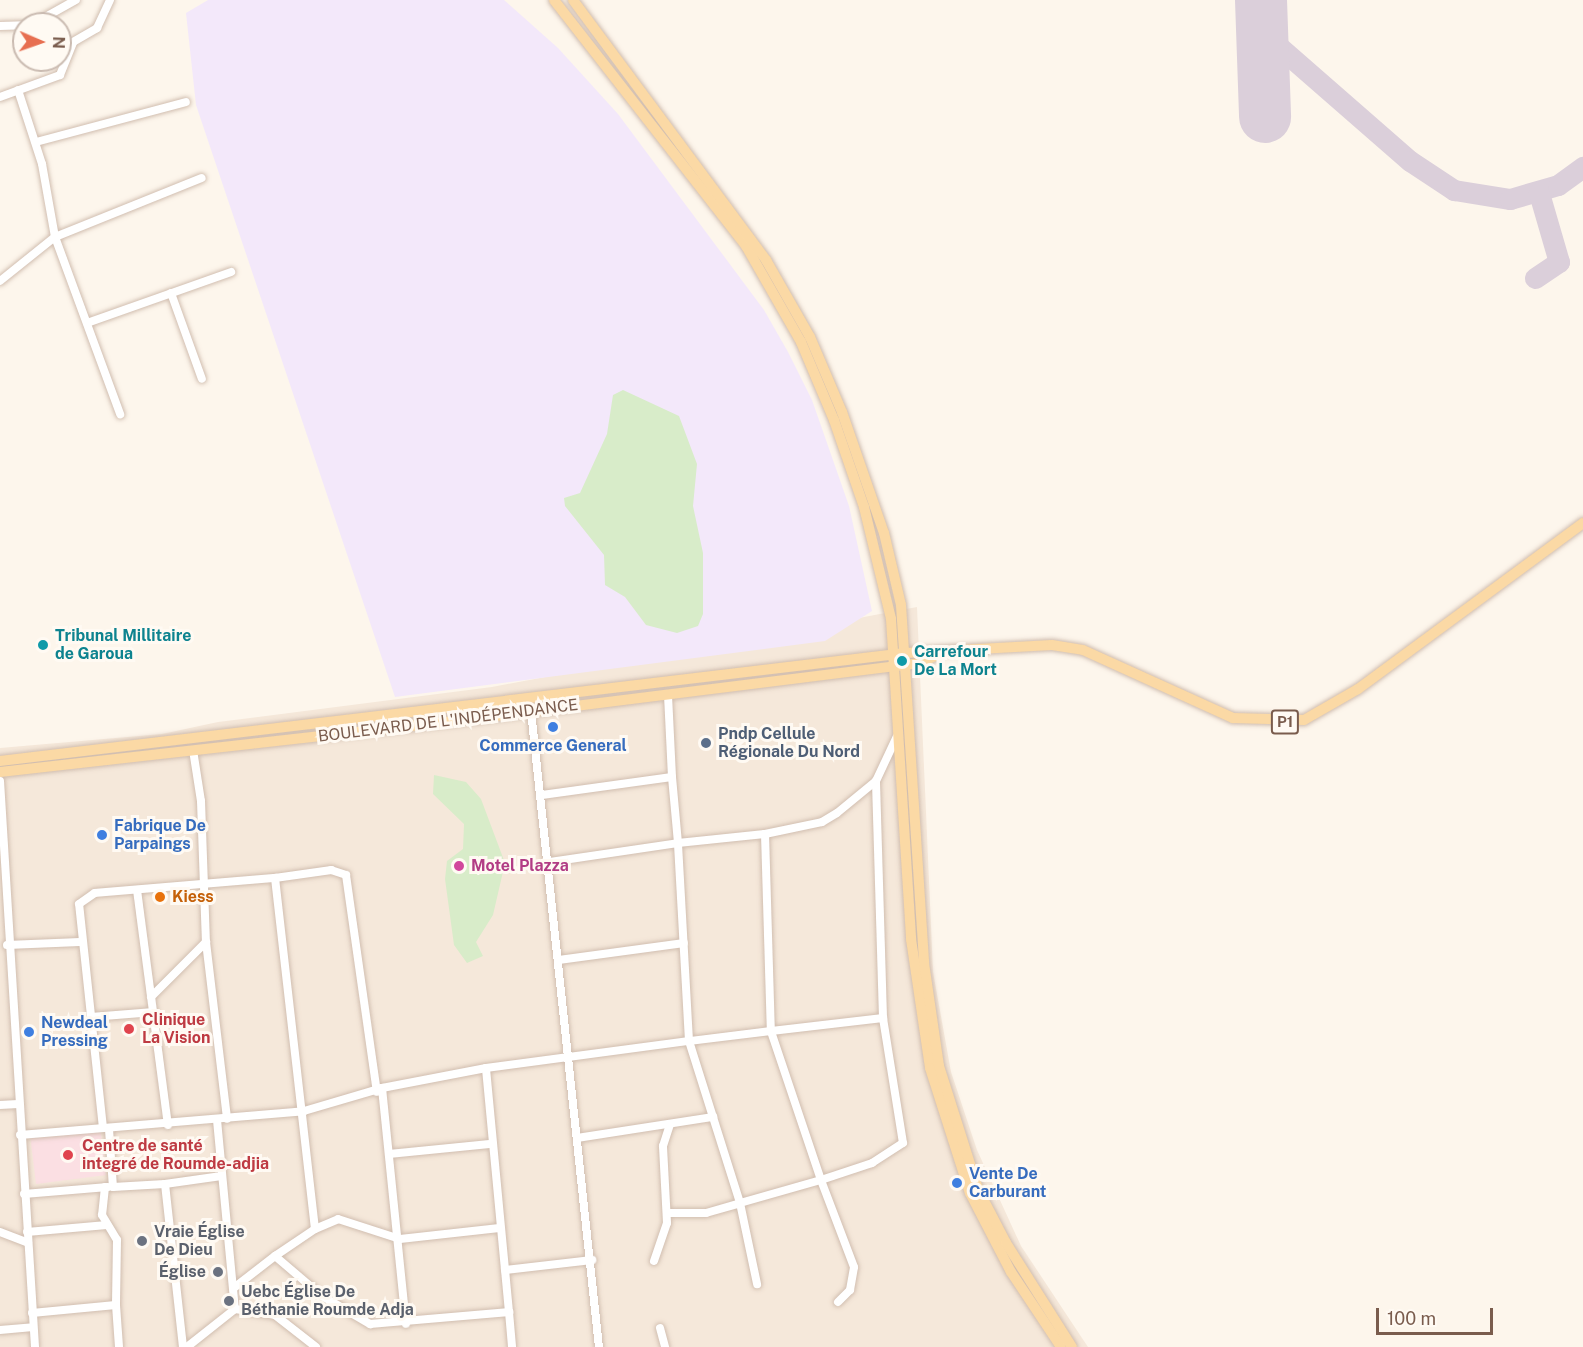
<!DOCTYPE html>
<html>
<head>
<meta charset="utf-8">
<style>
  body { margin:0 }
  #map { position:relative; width:1583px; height:1347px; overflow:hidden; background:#fdf6ec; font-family:"Public Sans",sans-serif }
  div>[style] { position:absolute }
  .residential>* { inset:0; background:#f5e8da }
  .education>* { inset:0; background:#f3e8fa }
  .medical>* { inset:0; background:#fbdfe3 }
  .green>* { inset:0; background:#d8ecc9 }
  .taxiway>* { height:21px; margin:-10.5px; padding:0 10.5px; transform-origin:10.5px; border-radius:10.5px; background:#dbcfda }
  .runway>* { height:52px; margin:-26px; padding:0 26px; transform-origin:26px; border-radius:26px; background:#dbcfda }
  .roads { filter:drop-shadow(0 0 2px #d1beb0) drop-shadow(0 0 2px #d1beb0) }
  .minor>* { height:8px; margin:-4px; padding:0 4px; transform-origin:4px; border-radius:4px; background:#fff }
  .major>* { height:10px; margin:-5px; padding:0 5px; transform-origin:5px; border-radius:5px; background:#fbd9a5 }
  .dots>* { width:16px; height:16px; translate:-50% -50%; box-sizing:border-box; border:3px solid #fffaf3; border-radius:50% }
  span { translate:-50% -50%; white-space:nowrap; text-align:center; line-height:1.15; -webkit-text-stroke:6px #fffaf3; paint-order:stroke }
  .shield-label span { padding:2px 4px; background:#fffaf3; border:2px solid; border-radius:4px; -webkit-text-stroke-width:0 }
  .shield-label { font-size:15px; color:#7a5c4d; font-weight:700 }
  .culture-label { font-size:16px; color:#0d838f; font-weight:700 }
  .left { translate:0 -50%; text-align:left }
  .street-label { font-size:16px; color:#7a5c4d }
  .service-label { font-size:16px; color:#4e5e75; font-weight:700 }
  .shop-label { font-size:16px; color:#366cbe; font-weight:700 }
  .hotel-label { font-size:16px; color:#b23c85; font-weight:700 }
  .food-label { font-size:16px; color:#c56008; font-weight:700 }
  .health-label { font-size:16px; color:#be3a42; font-weight:700 }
  .worship-label { font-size:16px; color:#5b616d; font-weight:700 }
  .right { translate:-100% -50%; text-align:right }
  .north { position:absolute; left:12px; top:12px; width:60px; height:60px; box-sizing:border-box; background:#fffaf3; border:2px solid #cabbb1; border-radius:50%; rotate:92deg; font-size:16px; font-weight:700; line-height:24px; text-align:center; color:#7a5c4d }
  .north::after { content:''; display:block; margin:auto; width:21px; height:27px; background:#e76f51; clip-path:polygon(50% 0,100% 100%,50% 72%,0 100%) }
  .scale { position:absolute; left:1376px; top:1308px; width:117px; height:27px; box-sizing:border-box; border:3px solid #7a5c4d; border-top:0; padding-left:8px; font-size:18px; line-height:21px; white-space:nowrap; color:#7a5c4d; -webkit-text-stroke:4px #fffaf3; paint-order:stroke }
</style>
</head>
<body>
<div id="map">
  <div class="residential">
    <i style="clip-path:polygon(917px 607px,933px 972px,951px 1072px,977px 1150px,1021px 1246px,1088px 1347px,0 1347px,0 748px,162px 734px,218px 722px,492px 687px)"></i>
  </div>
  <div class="education">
    <i style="clip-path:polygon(208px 0,504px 0,558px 48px,618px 114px,764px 310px,788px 352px,812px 400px,849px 506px,872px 611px,825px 641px,395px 697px,196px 105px,186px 13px)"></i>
  </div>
  <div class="medical">
    <i style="clip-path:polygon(100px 1125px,106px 1175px,36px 1184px,30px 1135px)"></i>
  </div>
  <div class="green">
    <i style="clip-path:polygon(623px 390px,679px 416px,697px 464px,693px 506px,703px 553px,703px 614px,698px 626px,677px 633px,646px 625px,625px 597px,605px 585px,604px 555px,565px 506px,564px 498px,580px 493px,607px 434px,613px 395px)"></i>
    <i style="clip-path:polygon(434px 775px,466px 782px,481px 799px,505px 863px,493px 915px,476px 942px,483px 956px,467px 963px,454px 945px,445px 879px,447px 861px,463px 849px,464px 824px,433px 794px)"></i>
  </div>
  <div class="taxiway">
    <i style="left:1262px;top:32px;width:196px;rotate:41.1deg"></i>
    <i style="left:1410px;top:161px;width:53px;rotate:33.4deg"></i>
    <i style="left:1454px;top:190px;width:57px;rotate:9.1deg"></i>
    <i style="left:1510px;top:199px;width:50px;rotate:-16.3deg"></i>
    <i style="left:1558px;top:185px;width:31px;rotate:-36deg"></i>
    <i style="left:1535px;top:278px;width:29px;rotate:-34deg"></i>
    <i style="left:1559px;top:262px;width:72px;rotate:-106.2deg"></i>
  </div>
  <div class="runway">
    <i style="left:1261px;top:0;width:117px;rotate:88deg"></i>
  </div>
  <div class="roads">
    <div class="minor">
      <i style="left:33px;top:24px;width:49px;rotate:-29.2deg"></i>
      <i style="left:0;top:26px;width:24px;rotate:-2deg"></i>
      <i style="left:18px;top:90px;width:78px;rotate:72deg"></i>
      <i style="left:42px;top:164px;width:74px;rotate:79.9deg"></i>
      <i style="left:55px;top:237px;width:189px;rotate:69.8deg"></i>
      <i style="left:0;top:97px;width:64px;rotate:-20.1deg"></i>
      <i style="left:60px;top:75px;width:35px;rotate:-68deg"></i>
      <i style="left:73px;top:42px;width:28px;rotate:-30deg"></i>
      <i style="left:97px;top:28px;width:31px;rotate:-65deg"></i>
      <i style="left:36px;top:142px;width:155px;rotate:-14.9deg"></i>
      <i style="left:0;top:281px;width:70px;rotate:-38.7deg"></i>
      <i style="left:55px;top:237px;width:158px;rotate:-21.9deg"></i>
      <i style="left:171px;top:293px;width:91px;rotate:70.2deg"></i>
      <i style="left:87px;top:323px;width:153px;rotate:-19.5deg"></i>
      <i style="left:531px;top:711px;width:640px;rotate:83.9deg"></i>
      <i style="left:193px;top:750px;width:52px;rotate:81.1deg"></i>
      <i style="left:201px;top:801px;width:141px;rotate:88deg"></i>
      <i style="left:206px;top:942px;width:178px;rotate:83.2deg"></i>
      <i style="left:0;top:781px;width:567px;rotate:86.46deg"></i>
      <i style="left:542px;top:795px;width:131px;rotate:-7.9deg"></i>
      <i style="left:765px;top:834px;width:58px;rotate:-11.9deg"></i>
      <i style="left:822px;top:822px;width:17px;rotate:-31deg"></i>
      <i style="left:837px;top:813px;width:50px;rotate:-39.4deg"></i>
      <i style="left:876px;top:781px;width:52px;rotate:-64.9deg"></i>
      <i style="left:550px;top:862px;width:129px;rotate:-8.4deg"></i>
      <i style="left:678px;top:843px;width:87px;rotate:-5.9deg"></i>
      <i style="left:765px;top:834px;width:197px;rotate:88.3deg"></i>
      <i style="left:771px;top:1031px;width:83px;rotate:173deg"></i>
      <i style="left:689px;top:1041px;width:198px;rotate:-93.2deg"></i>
      <i style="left:678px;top:843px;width:66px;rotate:-95.2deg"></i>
      <i style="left:672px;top:777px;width:83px;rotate:-92.8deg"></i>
      <i style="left:275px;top:878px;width:57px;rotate:-8.1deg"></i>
      <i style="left:331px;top:870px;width:16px;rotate:18deg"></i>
      <i style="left:346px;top:875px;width:219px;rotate:81.9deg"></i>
      <i style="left:137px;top:890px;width:237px;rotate:82.5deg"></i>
      <i style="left:7px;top:945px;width:73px;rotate:-2.4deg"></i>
      <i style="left:559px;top:960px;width:126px;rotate:-7.7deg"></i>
      <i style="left:151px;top:997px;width:78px;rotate:-45deg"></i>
      <i style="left:91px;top:1017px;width:63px;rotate:-4.5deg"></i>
      <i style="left:382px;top:1088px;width:237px;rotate:84.2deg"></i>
      <i style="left:0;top:1105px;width:18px;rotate:-3deg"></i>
      <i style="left:217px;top:1120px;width:190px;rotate:84.6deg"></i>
      <i style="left:103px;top:1128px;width:225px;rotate:-96.1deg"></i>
      <i style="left:79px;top:904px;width:19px;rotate:-35deg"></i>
      <i style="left:95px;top:893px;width:181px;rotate:-4.8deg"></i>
      <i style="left:275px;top:878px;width:353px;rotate:83.5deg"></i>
      <i style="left:315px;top:1229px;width:48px;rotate:146deg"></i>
      <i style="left:109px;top:1129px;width:58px;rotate:86.1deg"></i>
      <i style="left:113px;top:1187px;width:52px;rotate:-3.3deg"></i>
      <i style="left:20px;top:1135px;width:285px;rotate:-4.8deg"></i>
      <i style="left:304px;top:1111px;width:81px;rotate:-16.4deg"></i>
      <i style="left:382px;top:1088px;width:106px;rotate:-10.9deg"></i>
      <i style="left:486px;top:1068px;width:205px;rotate:-7.6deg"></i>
      <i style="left:689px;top:1041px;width:170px;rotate:72.5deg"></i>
      <i style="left:740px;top:1203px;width:84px;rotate:-15.9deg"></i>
      <i style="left:821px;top:1180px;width:157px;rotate:-108.6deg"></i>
      <i style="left:771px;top:1031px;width:113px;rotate:-6.6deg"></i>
      <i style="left:883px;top:1018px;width:237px;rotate:-91.7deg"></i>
      <i style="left:577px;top:1138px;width:138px;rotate:-8.8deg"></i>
      <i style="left:389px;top:1154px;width:101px;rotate:-5.7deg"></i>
      <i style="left:105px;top:1187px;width:28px;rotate:96deg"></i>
      <i style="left:102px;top:1215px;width:29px;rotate:59deg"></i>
      <i style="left:117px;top:1240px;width:65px;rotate:90.9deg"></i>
      <i style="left:24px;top:1194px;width:84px;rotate:-4.8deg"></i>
      <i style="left:667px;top:1213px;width:39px"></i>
      <i style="left:706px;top:1213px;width:35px;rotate:-16deg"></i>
      <i style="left:740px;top:1203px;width:83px;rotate:78.1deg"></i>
      <i style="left:315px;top:1229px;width:25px;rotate:-23deg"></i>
      <i style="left:338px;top:1219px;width:65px;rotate:17.9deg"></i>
      <i style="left:400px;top:1239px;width:100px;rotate:-6.3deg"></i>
      <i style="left:0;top:1232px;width:30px;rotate:21deg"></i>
      <i style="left:27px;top:1232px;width:80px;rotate:-5deg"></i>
      <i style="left:654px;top:1261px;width:40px;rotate:-71.1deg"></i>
      <i style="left:667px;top:1223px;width:77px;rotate:-93deg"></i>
      <i style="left:663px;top:1146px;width:22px;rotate:-72deg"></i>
      <i style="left:505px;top:1270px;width:88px;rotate:-6.6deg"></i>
      <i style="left:235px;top:1287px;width:51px;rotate:-37.8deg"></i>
      <i style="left:275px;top:1256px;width:62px;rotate:40.4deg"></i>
      <i style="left:322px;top:1296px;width:56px;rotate:30.3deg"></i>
      <i style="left:370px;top:1324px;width:140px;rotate:-4.9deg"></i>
      <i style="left:509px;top:1312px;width:245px;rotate:-95.4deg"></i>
      <i style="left:838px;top:1302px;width:17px;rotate:-45deg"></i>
      <i style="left:850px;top:1290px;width:23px;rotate:-80deg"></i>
      <i style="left:854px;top:1267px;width:93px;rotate:-110.8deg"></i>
      <i style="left:821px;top:1180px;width:54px;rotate:-18.4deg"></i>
      <i style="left:872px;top:1163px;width:37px;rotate:-33deg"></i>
      <i style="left:903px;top:1143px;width:127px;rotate:-99.1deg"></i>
      <i style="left:509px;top:1312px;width:35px;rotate:85deg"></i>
      <i style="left:32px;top:1313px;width:84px;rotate:-5.4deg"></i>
      <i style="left:116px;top:1305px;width:42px;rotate:85.9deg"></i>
      <i style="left:660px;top:1328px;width:20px;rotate:75deg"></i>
      <i style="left:0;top:1330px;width:33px;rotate:-5deg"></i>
      <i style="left:183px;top:1347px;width:164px;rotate:-96.3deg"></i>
      <i style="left:165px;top:1184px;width:57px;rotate:-8.1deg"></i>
      <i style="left:187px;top:1347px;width:61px;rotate:-38.4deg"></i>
      <i style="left:235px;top:1309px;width:40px;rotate:8.5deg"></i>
      <i style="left:275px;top:1315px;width:52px;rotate:38deg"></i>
    </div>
    <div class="major">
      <i style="left:554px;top:0;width:312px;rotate:52deg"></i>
      <i style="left:746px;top:246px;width:111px;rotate:60.2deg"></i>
      <i style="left:801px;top:342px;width:85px;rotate:67.1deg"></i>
      <i style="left:834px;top:420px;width:92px;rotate:71deg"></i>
      <i style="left:864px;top:507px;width:115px;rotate:76.4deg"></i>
      <i style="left:891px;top:619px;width:321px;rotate:86.4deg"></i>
      <i style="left:911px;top:939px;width:130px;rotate:81.6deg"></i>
      <i style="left:930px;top:1068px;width:131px;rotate:72.3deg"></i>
      <i style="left:970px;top:1193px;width:89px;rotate:62.6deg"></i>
      <i style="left:1011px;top:1272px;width:90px;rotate:56.3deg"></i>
      <i style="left:573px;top:0;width:324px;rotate:53.4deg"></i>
      <i style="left:766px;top:260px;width:89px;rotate:60.3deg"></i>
      <i style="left:810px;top:337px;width:82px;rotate:66.9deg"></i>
      <i style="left:842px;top:412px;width:128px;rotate:70.9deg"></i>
      <i style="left:884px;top:533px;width:74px;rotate:76.7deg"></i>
      <i style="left:901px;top:605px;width:359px;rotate:86.3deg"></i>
      <i style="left:924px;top:963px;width:104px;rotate:81.7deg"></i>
      <i style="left:939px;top:1066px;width:129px;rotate:72.4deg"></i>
      <i style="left:978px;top:1189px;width:61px;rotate:62.6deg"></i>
      <i style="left:1006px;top:1243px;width:123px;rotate:57.6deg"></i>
      <i style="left:0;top:761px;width:912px;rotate:-6.8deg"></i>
      <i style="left:906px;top:653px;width:146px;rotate:-3.1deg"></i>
      <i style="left:1052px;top:645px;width:31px;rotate:9deg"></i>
      <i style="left:1083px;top:650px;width:165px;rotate:24.4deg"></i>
      <i style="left:1233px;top:718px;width:71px;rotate:1.6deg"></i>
      <i style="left:1304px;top:720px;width:62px;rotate:-29.9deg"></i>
      <i style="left:1358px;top:689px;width:280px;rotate:-36.4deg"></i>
      <i style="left:0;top:772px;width:482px;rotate:-6.4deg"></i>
      <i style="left:479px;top:718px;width:444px;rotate:-7.1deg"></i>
      <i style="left:920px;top:663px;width:19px;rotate:-25deg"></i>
    </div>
  </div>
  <div class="dots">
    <i style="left:43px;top:645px;background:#0f9aa8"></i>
    <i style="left:902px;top:661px;background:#0f9aa8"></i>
    <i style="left:553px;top:727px;background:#3f7fe0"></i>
    <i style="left:706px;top:743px;background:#5c6f8a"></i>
    <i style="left:102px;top:835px;background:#3f7fe0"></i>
    <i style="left:459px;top:866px;background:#d1479c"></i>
    <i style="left:160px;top:897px;background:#e8710a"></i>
    <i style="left:129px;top:1029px;background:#e0444e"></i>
    <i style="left:29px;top:1032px;background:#3f7fe0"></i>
    <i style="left:68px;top:1155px;background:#e0444e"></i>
    <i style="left:957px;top:1183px;background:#3f7fe0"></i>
    <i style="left:142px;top:1241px;background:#6b7280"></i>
    <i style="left:218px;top:1272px;background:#6b7280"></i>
    <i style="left:229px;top:1301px;background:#6b7280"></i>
  </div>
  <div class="shield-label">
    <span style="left:1285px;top:722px">P1</span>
  </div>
  <div class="culture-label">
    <span class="left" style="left:55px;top:645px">Tribunal Millitaire<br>de Garoua</span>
    <span class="left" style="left:914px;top:661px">Carrefour<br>De La Mort</span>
  </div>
  <div class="street-label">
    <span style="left:448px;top:721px;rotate:-7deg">BOULEVARD DE L'INDÉPENDANCE</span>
  </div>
  <div class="service-label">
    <span class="left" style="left:718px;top:743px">Pndp Cellule<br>Régionale Du Nord</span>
  </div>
  <div class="shop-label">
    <span style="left:553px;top:746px">Commerce General</span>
    <span class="left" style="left:114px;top:835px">Fabrique De<br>Parpaings</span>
    <span class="left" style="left:41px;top:1032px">Newdeal<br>Pressing</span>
    <span class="left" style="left:969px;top:1183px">Vente De<br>Carburant</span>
  </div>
  <div class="hotel-label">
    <span class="left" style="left:471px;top:866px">Motel Plazza</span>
  </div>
  <div class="food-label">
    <span class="left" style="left:172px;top:897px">Kiess</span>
  </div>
  <div class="health-label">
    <span class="left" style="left:142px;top:1029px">Clinique<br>La Vision</span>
    <span class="left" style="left:82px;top:1155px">Centre de santé<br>integré de Roumde-adjia</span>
  </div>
  <div class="worship-label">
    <span class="left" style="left:154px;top:1241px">Vraie Église<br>De Dieu</span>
    <span class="right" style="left:206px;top:1272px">Église</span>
    <span class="left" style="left:241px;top:1301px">Uebc Église De<br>Béthanie Roumde Adja</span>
  </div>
  <div class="north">N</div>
  <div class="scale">100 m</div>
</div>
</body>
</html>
